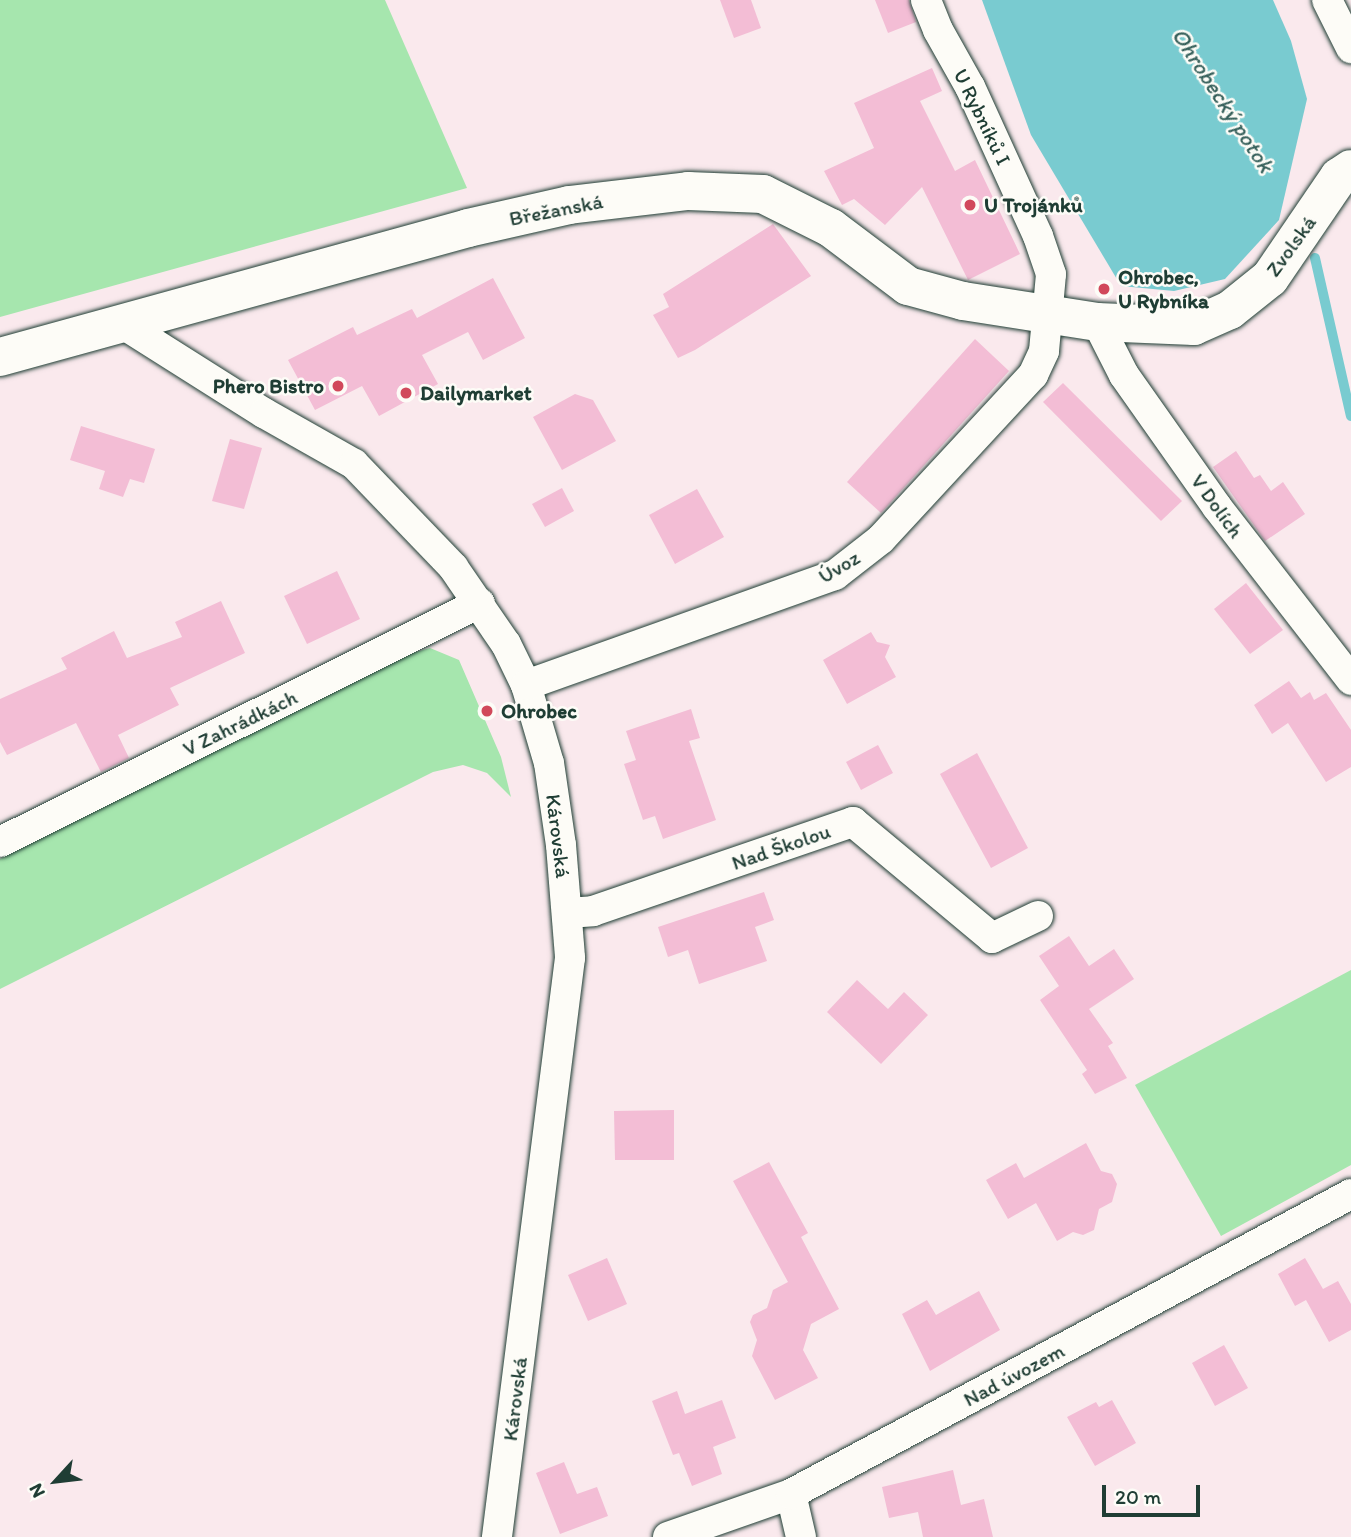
<!DOCTYPE html>
<html>
<head>
<meta charset="utf-8">
<style>
  body { margin:0 }
  #map { position:relative; width:1351px; height:1537px; overflow:hidden; background:#fae9ed; font-family:Itim,sans-serif }
  div>[style] { position:absolute }
  .green>* { inset:0; background:#a6e6ae }
  .water>* { inset:0; background:#79cbd0 }
  .stream>* { height:10px; margin:-5px; padding:0 5px; transform-origin:5px; border-radius:5px; background:#79cbd0 }
  .building>* { inset:0; background:#f3bdd5 }
  .roads { filter:drop-shadow(0 0 2px #1f3d34) drop-shadow(0 0 2px #1f3d34) }
  .street>* { height:30px; margin:-15px; padding:0 15px; transform-origin:15px; border-radius:15px; background:#fdfcf7 }
  .secondary>* { height:38px; margin:-19px; padding:0 19px; transform-origin:19px; border-radius:19px; background:#fdfcf7 }
  .dots>* { width:19px; height:19px; translate:-50% -50%; box-sizing:border-box; border:4px solid #fdfcf7; border-radius:50% }
  span { translate:-50% -50%; white-space:nowrap; text-align:center; line-height:1.15; -webkit-text-stroke:5px #fdfcf7; paint-order:stroke }
  .street-label { font-size:21px; color:#1f3d34 }
  .poi-label { font-size:21px; color:#1f3d34; font-weight:700 }
  .left { translate:0 -50%; text-align:left }
  .right { translate:-100% -50%; text-align:right }
  .water-label { font-size:23px; color:#36605b; font-style:italic }
  .north { position:absolute; left:21px; top:1446px; width:70px; height:70px; -webkit-text-stroke:5px #fdfcf7; paint-order:stroke; rotate:243deg; font-size:19px; font-weight:700; line-height:28px; text-align:center; color:#1f3d34 }
  .north::after { content:''; display:block; margin:auto; width:24px; height:32px; background:#1f3d34; clip-path:polygon(50% 0,100% 100%,50% 72%,0 100%) }
  .scale { position:absolute; left:1102px; top:1485px; width:98px; height:32px; box-sizing:border-box; border:4px solid #1f3d34; border-top:0; padding-left:9px; font-size:21px; line-height:24px; white-space:nowrap; color:#1f3d34; -webkit-text-stroke:5px #fdfcf7; paint-order:stroke }
</style>
</head>
<body>
<div id="map">
  <div class="green">
    <i style="clip-path:polygon(0 0,385px 0,467px 188px,0 317px)"></i>
    <i style="clip-path:polygon(430px 648px,459px 660px,501px 757px,511px 797px,487px 773px,463px 765px,433px 772px,0 989px,0 859px,391px 659px)"></i>
    <i style="clip-path:polygon(1351px 970px,1351px 1165px,1221px 1236px,1135px 1085px)"></i>
  </div>
  <div class="water">
    <i style="clip-path:polygon(982px 0,1273px 0,1291px 41px,1307px 99px,1279px 220px,1225px 279px,1174px 291px,1121px 286px,1031px 135px)"></i>
  </div>
  <div class="stream">
    <i style="left:1315px;top:258px;width:162px;rotate:77.2deg"></i>
  </div>
  <div class="building">
    <i style="clip-path:polygon(720px 0,751px 0,761px 28px,734px 38px)"></i>
    <i style="clip-path:polygon(875px 0,909px 0,916px 22px,888px 33px)"></i>
    <i style="clip-path:polygon(932px 68px,942px 91px,920px 101px,955px 171px,975px 160px,1020px 254px,968px 280px,922px 187px,885px 225px,854px 199px,842px 205px,824px 171px,874px 148px,854px 103px)"></i>
    <i style="clip-path:polygon(773px 224px,811px 276px,695px 350px,678px 358px,653px 315px,669px 307px,663px 294px)"></i>
    <i style="clip-path:polygon(493px 278px,525px 338px,483px 360px,468px 332px,422px 355px,438px 384px,379px 416px,362px 386px,315px 410px,288px 360px,353px 327px,357px 335px,412px 309px,417px 318px)"></i>
    <i style="clip-path:polygon(975px 339px,1009px 371px,881px 513px,847px 482px)"></i>
    <i style="clip-path:polygon(1063px 383px,1182px 501px,1161px 521px,1043px 402px)"></i>
    <i style="clip-path:polygon(575px 394px,593px 400px,616px 441px,562px 470px,533px 417px)"></i>
    <i style="clip-path:polygon(81px 426px,155px 449px,144px 483px,130px 479px,123px 497px,99px 489px,105px 471px,70px 460px)"></i>
    <i style="clip-path:polygon(230px 439px,262px 448px,244px 509px,212px 501px)"></i>
    <i style="clip-path:polygon(1236px 451px,1254px 478px,1260px 475px,1271px 491px,1283px 482px,1305px 514px,1265px 541px,1213px 467px)"></i>
    <i style="clip-path:polygon(562px 488px,574px 511px,545px 527px,532px 504px)"></i>
    <i style="clip-path:polygon(697px 489px,724px 537px,675px 564px,649px 515px)"></i>
    <i style="clip-path:polygon(337px 571px,360px 619px,307px 644px,284px 596px)"></i>
    <i style="clip-path:polygon(1246px 583px,1283px 630px,1250px 654px,1214px 609px)"></i>
    <i style="clip-path:polygon(221px 601px,245px 653px,170px 688px,179px 705px,118px 735px,129px 758px,101px 772px,76px 723px,7px 755px,0 742px,0 699px,67px 669px,61px 658px,114px 631px,127px 658px,182px 637px,175px 622px)"></i>
    <i style="clip-path:polygon(871px 632px,877px 642px,890px 645px,885px 657px,896px 677px,847px 704px,823px 660px)"></i>
    <i style="clip-path:polygon(1289px 681px,1301px 698px,1310px 692px,1314px 700px,1326px 693px,1351px 730px,1351px 767px,1326px 782px,1288px 723px,1272px 734px,1254px 705px)"></i>
    <i style="clip-path:polygon(691px 709px,700px 738px,689px 741px,716px 820px,663px 839px,655px 816px,643px 820px,624px 764px,636px 760px,626px 731px)"></i>
    <i style="clip-path:polygon(878px 745px,893px 773px,861px 790px,846px 762px)"></i>
    <i style="clip-path:polygon(977px 753px,1028px 848px,991px 868px,940px 774px)"></i>
    <i style="clip-path:polygon(764px 892px,774px 920px,755px 927px,767px 961px,699px 984px,688px 950px,668px 957px,658px 927px)"></i>
    <i style="clip-path:polygon(1069px 936px,1089px 966px,1114px 949px,1134px 979px,1089px 1009px,1113px 1043px,1108px 1046px,1127px 1078px,1095px 1094px,1082px 1074px,1087px 1070px,1040px 1000px,1059px 986px,1039px 956px)"></i>
    <i style="clip-path:polygon(857px 980px,888px 1009px,904px 992px,928px 1015px,881px 1064px,827px 1012px)"></i>
    <i style="clip-path:polygon(674px 1110px,674px 1160px,615px 1160px,614px 1111px)"></i>
    <i style="clip-path:polygon(1086px 1143px,1101px 1171px,1112px 1174px,1117px 1184px,1112px 1202px,1099px 1209px,1094px 1230px,1083px 1235px,1073px 1232px,1057px 1241px,1036px 1203px,1008px 1219px,986px 1180px,1016px 1163px,1024px 1178px)"></i>
    <i style="clip-path:polygon(769px 1162px,808px 1233px,801px 1237px,839px 1309px,811px 1324px,803px 1350px,818px 1378px,775px 1400px,752px 1356px,757px 1340px,750px 1322px,753px 1315px,767px 1308px,773px 1290px,788px 1282px,733px 1181px)"></i>
    <i style="clip-path:polygon(607px 1258px,627px 1304px,588px 1321px,568px 1275px)"></i>
    <i style="clip-path:polygon(1305px 1258px,1323px 1289px,1338px 1281px,1351px 1304px,1351px 1330px,1329px 1342px,1306px 1300px,1295px 1306px,1278px 1274px)"></i>
    <i style="clip-path:polygon(979px 1291px,1000px 1330px,930px 1371px,902px 1314px,927px 1300px,936px 1315px)"></i>
    <i style="clip-path:polygon(1224px 1345px,1248px 1388px,1215px 1406px,1192px 1363px)"></i>
    <i style="clip-path:polygon(677px 1391px,685px 1414px,722px 1400px,736px 1438px,713px 1447px,722px 1474px,692px 1486px,679px 1453px,673px 1455px,652px 1401px)"></i>
    <i style="clip-path:polygon(1112px 1400px,1136px 1443px,1095px 1466px,1067px 1417px,1096px 1402px,1099px 1407px)"></i>
    <i style="clip-path:polygon(564px 1462px,577px 1494px,597px 1487px,608px 1516px,560px 1534px,536px 1473px)"></i>
    <i style="clip-path:polygon(953px 1470px,961px 1505px,984px 1499px,993px 1537px,923px 1537px,918px 1512px,889px 1518px,882px 1487px)"></i>
  </div>
  <div class="roads">
    <div class="street">
      <i style="left:1327px;top:0;width:54px;rotate:63.4deg"></i>
      <i style="left:1097px;top:322px;width:59px;rotate:63deg"></i>
      <i style="left:1124px;top:375px;width:161px;rotate:54.8deg"></i>
      <i style="left:1217px;top:507px;width:219px;rotate:52.2deg"></i>
      <i style="left:123px;top:324px;width:167px;rotate:32.3deg"></i>
      <i style="left:264px;top:413px;width:103px;rotate:29.5deg"></i>
      <i style="left:354px;top:464px;width:143px;rotate:46.1deg"></i>
      <i style="left:453px;top:567px;width:93px;rotate:55.5deg"></i>
      <i style="left:506px;top:644px;width:46px;rotate:64deg"></i>
      <i style="left:526px;top:685px;width:81px;rotate:73.6deg"></i>
      <i style="left:549px;top:763px;width:83px;rotate:81.7deg"></i>
      <i style="left:561px;top:845px;width:113px;rotate:85.4deg"></i>
      <i style="left:570px;top:958px;width:584px;rotate:97.19deg"></i>
      <i style="left:526px;top:685px;width:328px;rotate:-19.6deg"></i>
      <i style="left:835px;top:575px;width:58px;rotate:-38deg"></i>
      <i style="left:881px;top:539px;width:224px;rotate:-47.2deg"></i>
      <i style="left:1033px;top:375px;width:26px;rotate:-65deg"></i>
      <i style="left:1044px;top:351px;width:77px;rotate:-84.8deg"></i>
      <i style="left:1051px;top:274px;width:40px;rotate:-108.9deg"></i>
      <i style="left:1038px;top:236px;width:164px;rotate:-114.5deg"></i>
      <i style="left:970px;top:87px;width:65px;rotate:-119.3deg"></i>
      <i style="left:938px;top:30px;width:32px;rotate:-112deg"></i>
      <i style="left:0;top:842px;width:536px;rotate:-26.47deg"></i>
      <i style="left:567px;top:913px;width:26px;rotate:-4deg"></i>
      <i style="left:593px;top:911px;width:275px;rotate:-18.9deg"></i>
      <i style="left:853px;top:822px;width:181px;rotate:39.8deg"></i>
      <i style="left:992px;top:938px;width:51px;rotate:-25.6deg"></i>
      <i style="left:791px;top:1494px;width:44px;rotate:76.9deg"></i>
      <i style="left:668px;top:1537px;width:130px;rotate:-19.3deg"></i>
      <i style="left:791px;top:1494px;width:635px;rotate:-28.18deg"></i>
    </div>
    <div class="secondary">
      <i style="left:0;top:357px;width:485px;rotate:-15.4deg"></i>
      <i style="left:468px;top:228px;width:104px;rotate:-12.8deg"></i>
      <i style="left:569px;top:205px;width:120px;rotate:-6.7deg"></i>
      <i style="left:688px;top:191px;width:75px;rotate:2.3deg"></i>
      <i style="left:763px;top:194px;width:76px;rotate:26.6deg"></i>
      <i style="left:831px;top:228px;width:96px;rotate:37deg"></i>
      <i style="left:908px;top:286px;width:57px;rotate:15.3deg"></i>
      <i style="left:963px;top:301px;width:136px;rotate:8.9deg"></i>
      <i style="left:1097px;top:322px;width:97px;rotate:2.4deg"></i>
      <i style="left:1194px;top:326px;width:39px;rotate:-24deg"></i>
      <i style="left:1230px;top:310px;width:51px;rotate:-38.7deg"></i>
      <i style="left:1270px;top:278px;width:122px;rotate:-55.7deg"></i>
      <i style="left:1339px;top:177px;width:14px;rotate:-34deg"></i>
    </div>
  </div>
  <div class="dots">
    <i style="left:970px;top:205px;background:#d1495b"></i>
    <i style="left:1104px;top:289px;background:#d1495b"></i>
    <i style="left:338px;top:386px;background:#d1495b"></i>
    <i style="left:406px;top:393px;background:#d1495b"></i>
    <i style="left:487px;top:711px;background:#d1495b"></i>
  </div>
  <div class="street-label">
    <span style="left:982px;top:117px;rotate:64deg">U Rybníků I</span>
    <span style="left:556px;top:210px;rotate:-11deg">Břežanská</span>
    <span style="left:1291px;top:246px;rotate:-54deg">Zvolská</span>
    <span style="left:1217px;top:506px;rotate:54deg">V Dolích</span>
    <span style="left:839px;top:567px;rotate:-31deg">Úvoz</span>
    <span style="left:240px;top:723px;rotate:-26deg">V Zahrádkách</span>
    <span style="left:558px;top:836px;rotate:83deg">Károvská</span>
    <span style="left:781px;top:847px;rotate:-19deg">Nad Školou</span>
    <span style="left:1014px;top:1375px;rotate:-28deg">Nad úvozem</span>
    <span style="left:515px;top:1399px;rotate:-83deg">Károvská</span>
  </div>
  <div class="poi-label">
    <span class="left" style="left:984px;top:205px">U Trojánků</span>
    <span class="left" style="left:1118px;top:289px">Ohrobec,<br>U Rybníka</span>
    <span class="right" style="left:324px;top:386px">Phero Bistro</span>
    <span class="left" style="left:420px;top:393px">Dailymarket</span>
    <span class="left" style="left:501px;top:711px">Ohrobec</span>
  </div>
  <div class="water-label">
    <span style="left:1223px;top:100px;rotate:57deg">Ohrobecký potok</span>
  </div>
  <div class="north">N</div>
  <div class="scale">20 m</div>
</div>
</body>
</html>
